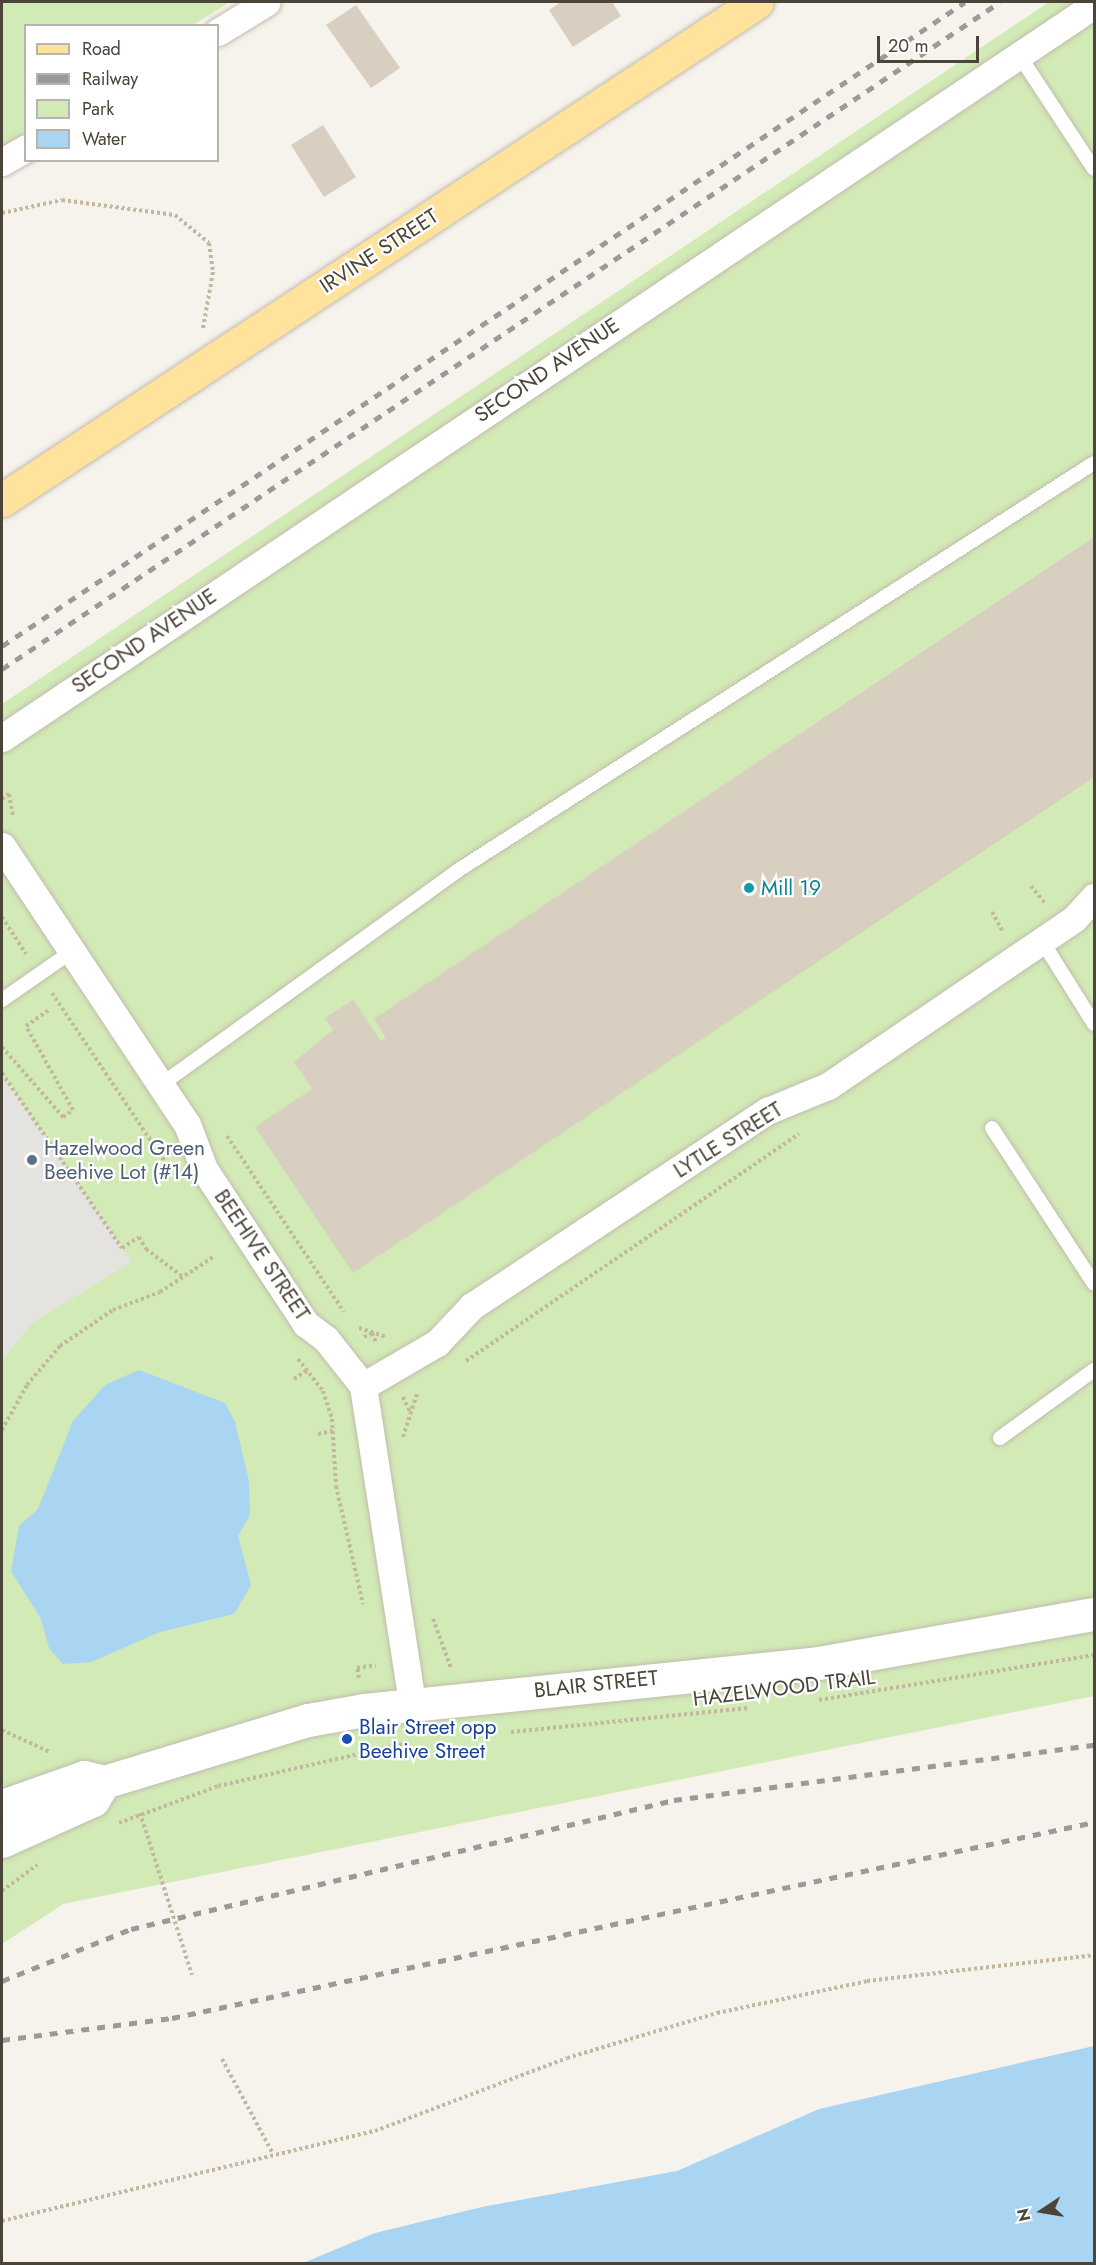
<!DOCTYPE html>
<html>
<head>
<meta charset="utf-8">
<style>
  body { margin:0 }
  #map { position:relative; width:1096px; height:2265px; overflow:hidden; background:#f6f3ec; font-family:Jost,sans-serif }
  div>[style] { position:absolute }
  .green>* { inset:0; background:#d2eab5 }
  .parking>* { inset:0; background:#e5e3e0 }
  .water>* { inset:0; background:#a9d4f2 }
  .building>* { inset:0; background:#d8cfc1 }
  .path>* { height:4px; margin-top:-2px; transform-origin:0; background:repeating-linear-gradient(90deg,#c4b79f 0 3px,transparent 0 6px) }
  .roads { filter:drop-shadow(0 0 2px #c2bbae) drop-shadow(0 0 2px #c2bbae) }
  .service>* { height:14px; margin:-7px; padding:0 7px; transform-origin:7px; border-radius:7px; background:#fff }
  .minor>* { height:27px; margin:-13.5px; padding:0 13.5px; transform-origin:13.5px; border-radius:13.5px; background:#fff }
  .tertiary>* { height:33px; margin:-16.5px; padding:0 16.5px; transform-origin:16.5px; border-radius:16.5px; background:#fff }
  .primary>* { height:33px; margin:-16.5px; padding:0 16.5px; transform-origin:16.5px; border-radius:16.5px; background:#ffe39c }
  .rail>* { height:4.5px; margin-top:-2.25px; transform-origin:0; background:repeating-linear-gradient(90deg,#9a9a9a 0 8px,transparent 0 16px) }
  .dots>* { width:16px; height:16px; translate:-50% -50%; box-sizing:border-box; border:3px solid #fff; border-radius:50% }
  span { translate:-50% -50%; white-space:nowrap; text-align:center; line-height:1.15; -webkit-text-stroke:4.5px #fff; paint-order:stroke }
  .street-label { font-size:21px; color:#4b4439 }
  .culture-label { font-size:21px; color:#0d838f }
  .left { translate:0 -50%; text-align:left }
  .service-label { font-size:21px; color:#4e5e75 }
  .transit-label { font-size:21px; color:#164399 }
  .frame { position:absolute; inset:0; border:3px solid #4b4439; pointer-events:none }
  .legend { position:absolute; left:24px; top:24px; width:195px; height:138px; box-sizing:border-box; background:#fff; border:2px solid #b7b4b0; margin:0; padding:8px 10px; list-style:none; font-size:18px; color:#4b4439 }
  .legend li { display:flex; align-items:center; gap:12px; height:30px }
  .legend b { width:30px; border:2px solid #b7b4b0 }
  .north { position:absolute; left:1012px; top:2181px; width:60px; height:60px; -webkit-text-stroke:4px #fff; paint-order:stroke; rotate:258deg; font-size:16px; font-weight:700; line-height:24px; text-align:center; color:#4b4439 }
  .north::after { content:''; display:block; margin:auto; width:21px; height:27px; background:#4b4439; clip-path:polygon(50% 0,100% 100%,50% 72%,0 100%) }
  .scale { position:absolute; left:877px; top:36px; width:102px; height:27px; box-sizing:border-box; border:3px solid #4b4439; border-top:0; padding-left:8px; font-size:18px; line-height:21px; white-space:nowrap; color:#4b4439; -webkit-text-stroke:4px #fff; paint-order:stroke }
</style>
</head>
<body>
<div id="map">
  <div class="green">
    <i style="clip-path:polygon(2px 2px,230px 2px,193px 25px,26px 26px,25px 137px,2px 152px)"></i>
    <i style="clip-path:polygon(1049px 2px,1094px 2px,1094px 1696px,63px 1904px,2px 1944px,2px 704px)"></i>
  </div>
  <div class="parking">
    <i style="clip-path:polygon(2px 1073px,132px 1262px,32px 1323px,2px 1361px)"></i>
  </div>
  <div class="water">
    <i style="clip-path:polygon(139px 1370px,225px 1403px,235px 1422px,249px 1481px,250px 1515px,238px 1536px,251px 1585px,234px 1614px,160px 1632px,91px 1662px,63px 1664px,49px 1648px,41px 1619px,11px 1571px,19px 1526px,38px 1509px,73px 1421px,105px 1385px)"></i>
    <i style="clip-path:polygon(1094px 2046px,1094px 2263px,303px 2263px,375px 2233px,482px 2207px,677px 2171px,819px 2109px)"></i>
  </div>
  <div class="building">
    <i style="clip-path:polygon(561px 2px,612px 2px,621px 16px,573px 47px,549px 10px)"></i>
    <i style="clip-path:polygon(356px 5px,400px 68px,371px 88px,326px 25px)"></i>
    <i style="clip-path:polygon(323px 125px,356px 177px,324px 197px,291px 145px)"></i>
    <i style="clip-path:polygon(1094px 537px,1094px 777px,353px 1273px,255px 1127px,312px 1089px,294px 1062px,333px 1030px,325px 1018px,353px 1000px,381px 1041px,386px 1038px,374px 1019px)"></i>
  </div>
  <div class="path">
    <i style="left:2px;top:213px;width:61px;rotate:-12.2deg"></i>
    <i style="left:62px;top:200px;width:114px;rotate:7.6deg"></i>
    <i style="left:175px;top:215px;width:44px;rotate:39.5deg"></i>
    <i style="left:209px;top:243px;width:29px;rotate:82deg"></i>
    <i style="left:213px;top:272px;width:57px;rotate:100.1deg"></i>
    <i style="left:2px;top:799px;width:9px;rotate:-36deg"></i>
    <i style="left:9px;top:794px;width:22px;rotate:80deg"></i>
    <i style="left:1031px;top:886px;width:21px;rotate:51deg"></i>
    <i style="left:992px;top:912px;width:23px;rotate:61deg"></i>
    <i style="left:2px;top:917px;width:44px;rotate:57deg"></i>
    <i style="left:52px;top:993px;width:205px;rotate:56.2deg"></i>
    <i style="left:2px;top:1047px;width:93px;rotate:48.9deg"></i>
    <i style="left:63px;top:1117px;width:12px;rotate:-35deg"></i>
    <i style="left:73px;top:1110px;width:96px;rotate:-119.2deg"></i>
    <i style="left:26px;top:1026px;width:28px;rotate:-35deg"></i>
    <i style="left:2px;top:1073px;width:212px;rotate:55.6deg"></i>
    <i style="left:122px;top:1248px;width:20px;rotate:-33deg"></i>
    <i style="left:139px;top:1237px;width:14px;rotate:60deg"></i>
    <i style="left:146px;top:1249px;width:46px;rotate:37.1deg"></i>
    <i style="left:227px;top:1136px;width:211px;rotate:56.4deg"></i>
    <i style="left:359px;top:1328px;width:28px;rotate:18deg"></i>
    <i style="left:364px;top:1337px;width:9px;rotate:-27deg"></i>
    <i style="left:372px;top:1333px;width:12px;rotate:66deg"></i>
    <i style="left:298px;top:1359px;width:41px;rotate:52deg"></i>
    <i style="left:323px;top:1391px;width:29px;rotate:72deg"></i>
    <i style="left:332px;top:1419px;width:67px;rotate:86.6deg"></i>
    <i style="left:336px;top:1486px;width:121px;rotate:77.1deg"></i>
    <i style="left:466px;top:1361px;width:403px;rotate:-34.3deg"></i>
    <i style="left:294px;top:1379px;width:17px;rotate:-33deg"></i>
    <i style="left:403px;top:1397px;width:17px;rotate:65deg"></i>
    <i style="left:2px;top:1430px;width:51px;rotate:-60.9deg"></i>
    <i style="left:27px;top:1385px;width:51px;rotate:-49.8deg"></i>
    <i style="left:60px;top:1346px;width:64px;rotate:-34.2deg"></i>
    <i style="left:113px;top:1310px;width:50px;rotate:-21deg"></i>
    <i style="left:160px;top:1292px;width:64px;rotate:-33.4deg"></i>
    <i style="left:318px;top:1434px;width:18px;rotate:-13deg"></i>
    <i style="left:403px;top:1437px;width:45px;rotate:-72deg"></i>
    <i style="left:433px;top:1619px;width:52px;rotate:69.8deg"></i>
    <i style="left:359px;top:1678px;width:10px;rotate:-101deg"></i>
    <i style="left:357px;top:1668px;width:19px;rotate:-9deg"></i>
    <i style="left:819px;top:1700px;width:279px;rotate:-9.3deg"></i>
    <i style="left:2px;top:1730px;width:53px;rotate:24.6deg"></i>
    <i style="left:511px;top:1732px;width:238px;rotate:-5.8deg"></i>
    <i style="left:140px;top:1813px;width:170px;rotate:72.2deg"></i>
    <i style="left:119px;top:1823px;width:106px;rotate:-20.5deg"></i>
    <i style="left:218px;top:1786px;width:198px;rotate:-12.8deg"></i>
    <i style="left:2px;top:1891px;width:44px;rotate:-36.6deg"></i>
    <i style="left:222px;top:2059px;width:106px;rotate:61.7deg"></i>
    <i style="left:2px;top:2221px;width:384px;rotate:-13.6deg"></i>
    <i style="left:375px;top:2131px;width:205px;rotate:-20.8deg"></i>
    <i style="left:567px;top:2058px;width:157px;rotate:-16.7deg"></i>
    <i style="left:717px;top:2013px;width:153px;rotate:-12deg"></i>
    <i style="left:867px;top:1981px;width:228px;rotate:-6.5deg"></i>
  </div>
  <div class="roads">
    <div class="service">
      <i style="left:1019px;top:55px;width:136px;rotate:56.7deg"></i>
      <i style="left:1042px;top:941px;width:98px;rotate:57.9deg"></i>
      <i style="left:2px;top:1000px;width:84px;rotate:-34.8deg"></i>
      <i style="left:162px;top:1084px;width:364px;rotate:-35.8deg"></i>
      <i style="left:457px;top:871px;width:756px;rotate:-32.64deg"></i>
      <i style="left:992px;top:1128px;width:186px;rotate:56.8deg"></i>
      <i style="left:1000px;top:1438px;width:116px;rotate:-35.9deg"></i>
    </div>
    <div class="minor">
      <i style="left:218px;top:32px;width:57px;rotate:-31.5deg"></i>
      <i style="left:2px;top:162px;width:28px;rotate:-30deg"></i>
      <i style="left:2px;top:738px;width:1315px;rotate:-33.87deg"></i>
      <i style="left:2px;top:846px;width:334px;rotate:56.4deg"></i>
      <i style="left:187px;top:1124px;width:48px;rotate:69.3deg"></i>
      <i style="left:204px;top:1169px;width:186px;rotate:56.7deg"></i>
      <i style="left:306px;top:1324px;width:25px;rotate:37deg"></i>
      <i style="left:326px;top:1339px;width:60px;rotate:51.8deg"></i>
      <i style="left:363px;top:1386px;width:319px;rotate:81.2deg"></i>
      <i style="left:363px;top:1386px;width:86px;rotate:-30.2deg"></i>
      <i style="left:437px;top:1343px;width:51px;rotate:-46.6deg"></i>
      <i style="left:472px;top:1306px;width:354px;rotate:-33.5deg"></i>
      <i style="left:767px;top:1111px;width:66px;rotate:-22.3deg"></i>
      <i style="left:828px;top:1086px;width:297px;rotate:-34.2deg"></i>
      <i style="left:1074px;top:919px;width:30px;rotate:-48deg"></i>
    </div>
    <div class="tertiary">
      <i style="left:2px;top:1806px;width:87px;rotate:-19.5deg"></i>
      <i style="left:84px;top:1777px;width:21px;rotate:14deg"></i>
      <i style="left:104px;top:1782px;width:213px;rotate:-16.9deg"></i>
      <i style="left:308px;top:1720px;width:57px;rotate:-10.1deg"></i>
      <i style="left:364px;top:1710px;width:450px;rotate:-5.9deg"></i>
      <i style="left:812px;top:1664px;width:286px;rotate:-10.1deg"></i>
      <i style="left:2px;top:1841px;width:100px;rotate:-24.3deg"></i>
      <i style="left:93px;top:1800px;width:21px;rotate:-59deg"></i>
    </div>
    <div class="primary">
      <i style="left:2px;top:500px;width:904px;rotate:-33.41deg"></i>
    </div>
  </div>
  <div class="rail">
    <i style="left:2px;top:646px;width:1158px;rotate:-33.77deg"></i>
    <i style="left:2px;top:669px;width:1200px;rotate:-33.76deg"></i>
    <i style="left:2px;top:1981px;width:139px;rotate:-22deg"></i>
    <i style="left:131px;top:1929px;width:558px;rotate:-13.36deg"></i>
    <i style="left:674px;top:1800px;width:424px;rotate:-7.5deg"></i>
    <i style="left:2px;top:2040px;width:171px;rotate:-7.4deg"></i>
    <i style="left:172px;top:2018px;width:943px;rotate:-12deg"></i>
  </div>
  <div class="dots">
    <i style="left:749px;top:888px;background:#0f9aa8"></i>
    <i style="left:32px;top:1160px;background:#5c6f8a"></i>
    <i style="left:347px;top:1739px;background:#1a4fb4"></i>
  </div>
  <div class="street-label">
    <span style="left:379px;top:251px;rotate:-33deg">IRVINE STREET</span>
    <span style="left:547px;top:370px;rotate:-34deg">SECOND AVENUE</span>
    <span style="left:144px;top:641px;rotate:-34deg">SECOND AVENUE</span>
    <span style="left:728px;top:1140px;rotate:-32deg">LYTLE STREET</span>
    <span style="left:262px;top:1255px;rotate:56deg">BEEHIVE STREET</span>
    <span style="left:596px;top:1684px;rotate:-6deg">BLAIR STREET</span>
    <span style="left:784px;top:1688px;rotate:-7deg">HAZELWOOD TRAIL</span>
  </div>
  <div class="culture-label">
    <span class="left" style="left:761px;top:888px">Mill 19</span>
  </div>
  <div class="service-label">
    <span class="left" style="left:44px;top:1160px">Hazelwood Green<br>Beehive Lot (#14)</span>
  </div>
  <div class="transit-label">
    <span class="left" style="left:359px;top:1739px">Blair Street opp<br>Beehive Street</span>
  </div>
  <div class="frame"></div>
  <ul class="legend">
  <li><b style="height:8px;background:#ffe39c"></b>Road</li>
  <li><b style="height:8px;background:#9a9a9a"></b>Railway</li>
  <li><b style="height:16px;background:#d2eab5"></b>Park</li>
  <li><b style="height:16px;background:#a9d4f2"></b>Water</li>
  </ul>
  <div class="north">N</div>
  <div class="scale">20 m</div>
</div>
</body>
</html>
